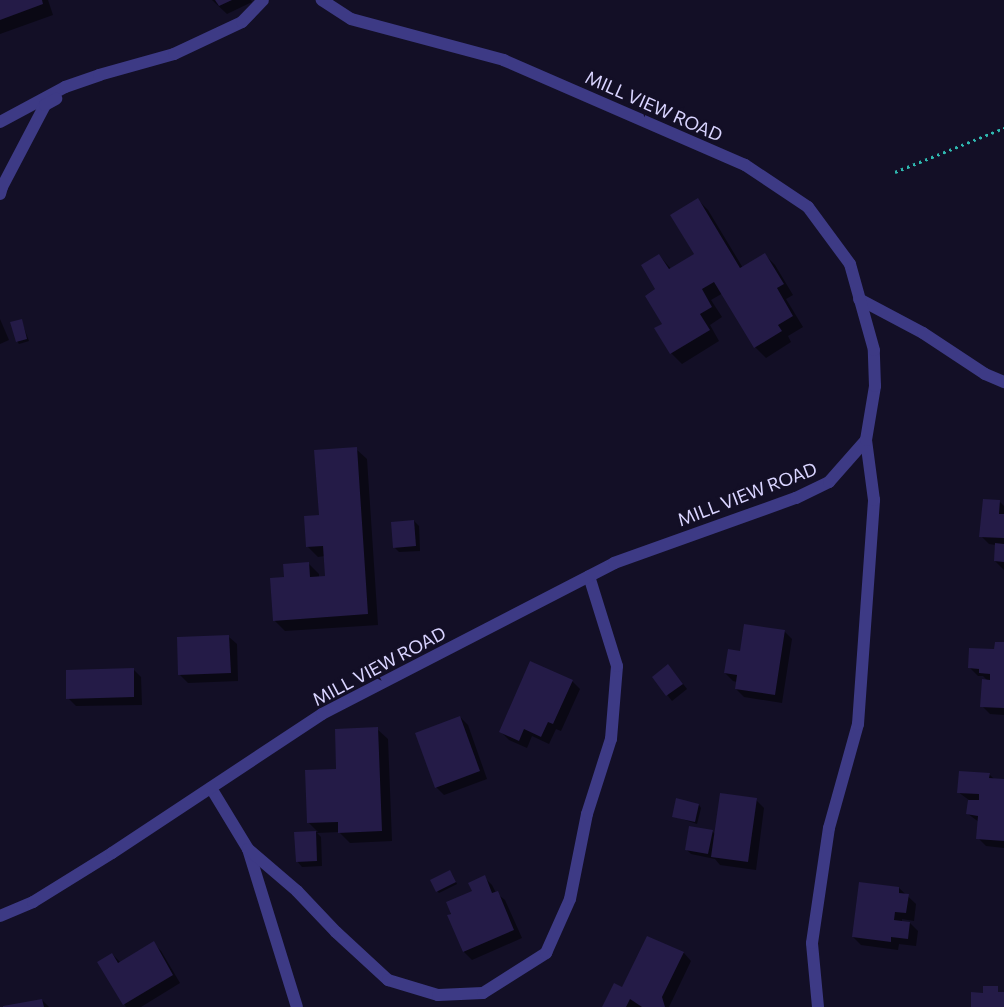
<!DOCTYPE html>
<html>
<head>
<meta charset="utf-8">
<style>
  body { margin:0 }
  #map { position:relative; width:1004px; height:1007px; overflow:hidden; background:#130f26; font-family:Commissioner,sans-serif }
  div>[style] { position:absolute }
  .shadow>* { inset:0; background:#0007 }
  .building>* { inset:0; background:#241b47 }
  .path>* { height:3px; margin-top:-1.5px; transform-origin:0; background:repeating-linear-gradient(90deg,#2fb8b0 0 2.5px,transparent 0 6.5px) }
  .minor>* { height:12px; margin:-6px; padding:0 6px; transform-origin:6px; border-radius:6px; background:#3d3a85 }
  .tertiary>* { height:12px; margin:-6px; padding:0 6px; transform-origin:6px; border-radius:6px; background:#3d3a85 }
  span { translate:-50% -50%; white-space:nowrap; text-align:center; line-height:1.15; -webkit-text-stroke:5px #130f26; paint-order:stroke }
  .street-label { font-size:18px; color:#d9d4ff }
</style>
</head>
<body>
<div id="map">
  <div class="shadow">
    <i style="clip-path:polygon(0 0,48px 0,53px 15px,0 34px)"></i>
    <i style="clip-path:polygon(212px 0,251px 0,252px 2px,227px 14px)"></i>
    <i style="clip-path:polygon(698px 200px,708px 210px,743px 268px,765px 255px,775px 265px,793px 295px,786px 299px,803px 327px,788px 336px,791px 342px,766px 358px,755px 347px,723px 293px,711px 300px,722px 317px,710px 325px,719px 341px,682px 364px,671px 353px,657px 290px,659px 255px,671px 269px,695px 255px)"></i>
    <i style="clip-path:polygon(0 319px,9px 340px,0 344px)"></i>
    <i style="clip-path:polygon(21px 320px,29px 341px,19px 344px,17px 341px)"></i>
    <i style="clip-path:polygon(356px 449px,367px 459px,378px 625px,285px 631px,274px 620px,286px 579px,308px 563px,319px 574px,319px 577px,326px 577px,325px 556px,318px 557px,307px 546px,320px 516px)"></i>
    <i style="clip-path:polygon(1000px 502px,1004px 506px,1004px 570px,995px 561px,996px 545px,989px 544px,981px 536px)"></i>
    <i style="clip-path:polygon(414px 521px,419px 526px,420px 551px,399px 552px,394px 547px)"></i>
    <i style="clip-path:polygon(784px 631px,792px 639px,782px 703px,744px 697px,736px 689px,737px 682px,733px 681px,725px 673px,741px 652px)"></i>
    <i style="clip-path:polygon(229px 637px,237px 644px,238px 681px,188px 683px,180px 675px)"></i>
    <i style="clip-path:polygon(1004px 644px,1004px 715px,990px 714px,982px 706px,988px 681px,983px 676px,978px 676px,970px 668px)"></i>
    <i style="clip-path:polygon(133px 669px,141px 677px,142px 705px,76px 706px,68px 698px)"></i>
    <i style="clip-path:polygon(673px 671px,687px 689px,672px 701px,653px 677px)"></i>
    <i style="clip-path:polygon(572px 681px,580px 689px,561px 731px,556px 729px,549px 744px,532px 736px,527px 748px,509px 740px,501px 732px)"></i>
    <i style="clip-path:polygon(460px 717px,468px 725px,487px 779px,444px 795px,436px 787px)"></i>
    <i style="clip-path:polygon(377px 729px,388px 739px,392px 841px,350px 843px,339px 832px,317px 833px,321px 837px,322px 866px,302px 867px,297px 861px,296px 833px,318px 832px,308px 822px,338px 770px)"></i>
    <i style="clip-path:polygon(989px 774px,994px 779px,1004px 780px,1004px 848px,986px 846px,978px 838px,979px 822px,968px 814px,969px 800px,958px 792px)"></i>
    <i style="clip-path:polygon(756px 800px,764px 808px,756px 870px,720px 865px,715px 859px,691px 854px,686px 849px,712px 831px,716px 835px)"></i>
    <i style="clip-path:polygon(699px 805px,701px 808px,697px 824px,673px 816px)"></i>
    <i style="clip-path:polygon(452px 874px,457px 884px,439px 893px,437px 891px)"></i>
    <i style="clip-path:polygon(484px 877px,492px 885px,496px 893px,505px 900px,522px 938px,472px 960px,464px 952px,448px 916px,473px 892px)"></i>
    <i style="clip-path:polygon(899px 888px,916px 904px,914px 921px,902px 919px,902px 922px,910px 923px,918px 931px,916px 946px,899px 944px,898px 950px,861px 945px,853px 937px)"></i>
    <i style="clip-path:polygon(648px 937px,684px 953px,691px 961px,669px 1007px,603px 1007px,623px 989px)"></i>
    <i style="clip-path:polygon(153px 943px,161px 951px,180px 983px,141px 1007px,126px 1007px,99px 962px,112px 954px,121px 963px)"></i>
    <i style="clip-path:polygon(42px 1000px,49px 1007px,5px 1007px)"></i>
  </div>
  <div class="building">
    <i style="clip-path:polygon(0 0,42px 0,43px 4px,0 20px)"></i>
    <i style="clip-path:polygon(215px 0,232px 0,219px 6px)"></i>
    <i style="clip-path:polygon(698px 198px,740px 268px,765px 253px,784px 284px,777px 288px,793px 316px,778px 325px,782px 331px,754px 348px,714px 282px,702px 289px,712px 307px,700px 314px,710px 330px,670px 354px,654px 328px,662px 324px,645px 296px,655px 289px,641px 265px,659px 254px,669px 269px,694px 254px,670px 215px)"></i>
    <i style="clip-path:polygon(22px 319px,27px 339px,16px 342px,10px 322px)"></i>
    <i style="clip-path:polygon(357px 447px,368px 614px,273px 621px,270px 578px,284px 577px,283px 564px,309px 562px,310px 577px,325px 576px,323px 546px,306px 547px,304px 516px,319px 515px,314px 450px)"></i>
    <i style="clip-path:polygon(983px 499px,1000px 500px,999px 514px,1004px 514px,1004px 538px,979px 537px)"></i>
    <i style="clip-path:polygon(414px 520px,416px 546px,393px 548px,391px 522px)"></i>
    <i style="clip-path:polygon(995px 543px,1004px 544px,1004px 562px,994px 561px)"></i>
    <i style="clip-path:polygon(744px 624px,785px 630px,775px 695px,735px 689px,737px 675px,724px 673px,728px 649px,740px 651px)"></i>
    <i style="clip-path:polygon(229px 635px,231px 673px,178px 675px,177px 637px)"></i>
    <i style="clip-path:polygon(995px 642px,1004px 642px,1004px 708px,980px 707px,982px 679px,990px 680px,990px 674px,979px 673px,979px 669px,968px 668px,969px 648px,994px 649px)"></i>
    <i style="clip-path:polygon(530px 661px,573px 680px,553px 724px,548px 722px,541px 737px,524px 729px,519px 741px,499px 732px)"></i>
    <i style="clip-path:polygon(668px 664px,683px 684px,666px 696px,652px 677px)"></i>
    <i style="clip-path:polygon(134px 668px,134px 697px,66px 699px,66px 670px)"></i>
    <i style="clip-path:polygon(460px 716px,480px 771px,435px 788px,415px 733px)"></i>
    <i style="clip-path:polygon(378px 727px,382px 831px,338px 833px,338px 822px,307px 823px,305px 770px,336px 769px,335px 729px)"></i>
    <i style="clip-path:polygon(959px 771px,990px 773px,989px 778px,1004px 779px,1004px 841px,976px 839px,978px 816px,966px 814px,968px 800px,979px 800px,979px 794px,957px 793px)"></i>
    <i style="clip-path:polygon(720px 793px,757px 798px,748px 862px,711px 857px)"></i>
    <i style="clip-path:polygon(676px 798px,699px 804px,695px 822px,672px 817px)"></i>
    <i style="clip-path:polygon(689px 826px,713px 830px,708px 854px,685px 850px)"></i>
    <i style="clip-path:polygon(316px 831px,317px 861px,296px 862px,294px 832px)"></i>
    <i style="clip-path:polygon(450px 870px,456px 882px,436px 892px,430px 880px)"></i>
    <i style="clip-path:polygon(485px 875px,492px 893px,498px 891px,514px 930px,463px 952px,447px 915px,451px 914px,446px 902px,472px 891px,468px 883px)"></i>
    <i style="clip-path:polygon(859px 882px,899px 887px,899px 893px,909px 894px,906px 913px,895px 912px,894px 920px,910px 922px,908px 939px,891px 937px,891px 942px,852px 937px)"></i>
    <i style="clip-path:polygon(647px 936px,684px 952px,662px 997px,665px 1007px,642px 1007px,630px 999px,626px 1007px,602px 1007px,614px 983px,622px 987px)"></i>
    <i style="clip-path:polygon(154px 941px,173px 975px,123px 1005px,97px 962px,112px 953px,118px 963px)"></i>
    <i style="clip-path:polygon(983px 986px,998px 986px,998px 992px,1004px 992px,1004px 1007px,971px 1007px,971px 992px,983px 993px)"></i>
    <i style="clip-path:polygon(42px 999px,44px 1007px,3px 1007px,3px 1006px)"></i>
  </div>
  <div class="path">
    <i style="left:895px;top:172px;width:118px;rotate:-22deg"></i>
  </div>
  <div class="minor">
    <i style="left:0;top:122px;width:74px;rotate:-28.3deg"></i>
    <i style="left:65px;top:87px;width:36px;rotate:-19deg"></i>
    <i style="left:99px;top:75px;width:78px;rotate:-15.6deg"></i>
    <i style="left:174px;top:54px;width:75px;rotate:-25.2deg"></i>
    <i style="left:242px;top:22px;width:30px;rotate:-46deg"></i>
    <i style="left:0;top:194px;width:7px;rotate:-74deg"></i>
    <i style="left:2px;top:187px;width:93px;rotate:-62.3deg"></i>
    <i style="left:45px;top:105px;width:13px;rotate:-29deg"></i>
    <i style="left:859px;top:299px;width:72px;rotate:28deg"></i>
    <i style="left:923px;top:333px;width:74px;rotate:33.5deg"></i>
    <i style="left:985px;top:374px;width:21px;rotate:23deg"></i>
    <i style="left:211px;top:788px;width:71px;rotate:58.8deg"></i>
    <i style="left:248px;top:849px;width:165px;rotate:72.8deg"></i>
    <i style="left:248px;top:849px;width:65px;rotate:40.6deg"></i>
    <i style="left:297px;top:891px;width:57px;rotate:46.4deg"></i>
    <i style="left:336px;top:932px;width:71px;rotate:42.7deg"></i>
    <i style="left:388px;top:980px;width:52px;rotate:16.7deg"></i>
    <i style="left:438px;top:995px;width:45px;rotate:-2.5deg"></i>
    <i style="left:483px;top:993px;width:75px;rotate:-32.4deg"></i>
    <i style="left:546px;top:953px;width:59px;rotate:-66deg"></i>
    <i style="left:570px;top:899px;width:87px;rotate:-78.7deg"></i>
    <i style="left:587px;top:814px;width:79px;rotate:-72.3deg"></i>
    <i style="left:611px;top:739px;width:73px;rotate:-85.3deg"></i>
    <i style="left:617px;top:666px;width:94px;rotate:-107.3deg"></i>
    <i style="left:818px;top:1007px;width:64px;rotate:-95.4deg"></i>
    <i style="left:812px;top:943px;width:116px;rotate:-81.6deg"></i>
    <i style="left:829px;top:828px;width:108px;rotate:-74.4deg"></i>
    <i style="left:858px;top:724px;width:225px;rotate:-85.9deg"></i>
    <i style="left:874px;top:500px;width:61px;rotate:-97.6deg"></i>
  </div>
  <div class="tertiary">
    <i style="left:0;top:916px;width:36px;rotate:-23deg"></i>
    <i style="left:33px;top:902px;width:93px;rotate:-31.8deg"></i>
    <i style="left:112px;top:853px;width:252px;rotate:-33.5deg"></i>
    <i style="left:322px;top:714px;width:329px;rotate:-27.3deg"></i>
    <i style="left:614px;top:563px;width:193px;rotate:-19.7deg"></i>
    <i style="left:796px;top:498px;width:37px;rotate:-26deg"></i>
    <i style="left:829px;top:482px;width:56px;rotate:-48.6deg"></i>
    <i style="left:866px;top:440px;width:55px;rotate:-80.5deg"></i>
    <i style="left:875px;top:386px;width:36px;rotate:-92deg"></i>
    <i style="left:874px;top:350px;width:89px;rotate:-105.6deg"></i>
    <i style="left:850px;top:264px;width:71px;rotate:-126.4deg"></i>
    <i style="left:808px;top:207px;width:76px;rotate:-146.3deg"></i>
    <i style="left:745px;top:165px;width:263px;rotate:-156.5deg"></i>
    <i style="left:504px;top:60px;width:158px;rotate:-165deg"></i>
    <i style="left:351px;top:19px;width:35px;rotate:-147deg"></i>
  </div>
  <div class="street-label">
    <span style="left:654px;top:106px;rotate:24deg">MILL VIEW ROAD</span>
    <span style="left:747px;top:494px;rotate:-21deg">MILL VIEW ROAD</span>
    <span style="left:379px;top:666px;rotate:-28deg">MILL VIEW ROAD</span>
  </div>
</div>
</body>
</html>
